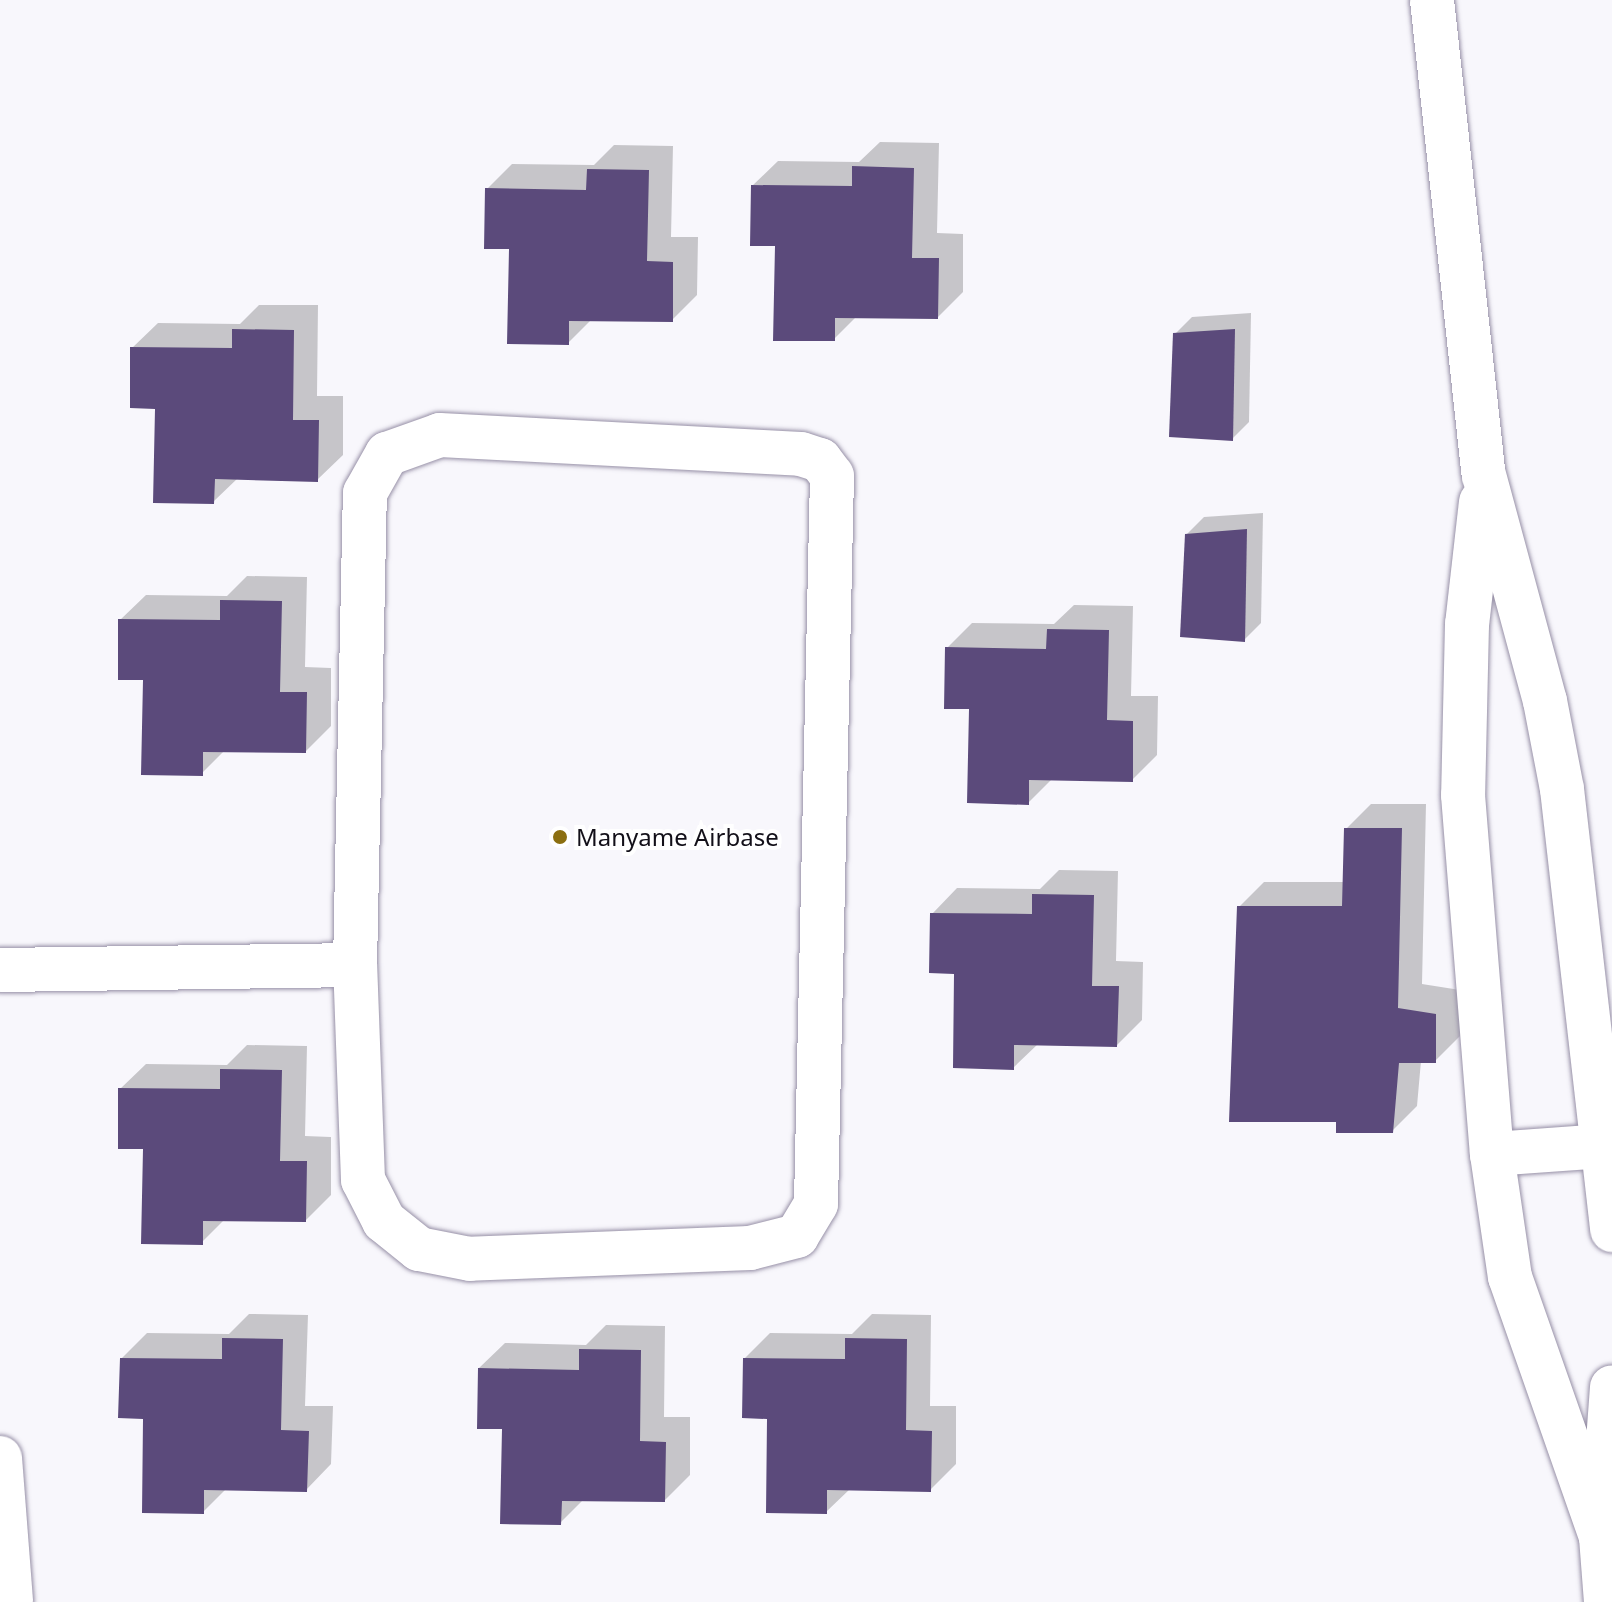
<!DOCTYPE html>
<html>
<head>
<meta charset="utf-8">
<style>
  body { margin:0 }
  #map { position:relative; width:1612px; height:1602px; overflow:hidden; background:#f8f7fc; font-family:"Noto Sans",sans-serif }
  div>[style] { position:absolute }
  .shadow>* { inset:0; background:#0003 }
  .building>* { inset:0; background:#5b4a7b }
  .roads { filter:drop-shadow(0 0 2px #9790a7) drop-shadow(0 0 2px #9790a7) }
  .street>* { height:44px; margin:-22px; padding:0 22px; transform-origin:22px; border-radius:22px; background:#fff }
  .dots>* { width:22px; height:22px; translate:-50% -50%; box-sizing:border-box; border:4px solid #fff; border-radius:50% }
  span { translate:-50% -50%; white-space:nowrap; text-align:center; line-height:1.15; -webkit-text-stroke:8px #fff; paint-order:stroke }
  .poi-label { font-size:24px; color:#131019 }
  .left { translate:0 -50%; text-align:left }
</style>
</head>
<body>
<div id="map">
  <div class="shadow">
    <i style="clip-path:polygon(880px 142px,939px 143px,937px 233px,963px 234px,963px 292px,938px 317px,857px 316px,834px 339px,777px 244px,752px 186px,778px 161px,859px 162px)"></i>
    <i style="clip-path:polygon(614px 145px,673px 146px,671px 237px,698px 237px,697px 295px,672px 320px,592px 319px,568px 343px,511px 247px,487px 189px,512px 164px,594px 165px)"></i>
    <i style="clip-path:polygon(259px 305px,318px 305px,317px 396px,343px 396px,343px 455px,317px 480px,238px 478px,213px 502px,157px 407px,132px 348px,158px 323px,240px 324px)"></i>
    <i style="clip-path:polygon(1251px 313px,1249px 422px,1232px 439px,1175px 334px,1192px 317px)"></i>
    <i style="clip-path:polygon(1263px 513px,1261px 623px,1244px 640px,1187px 534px,1204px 517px)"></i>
    <i style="clip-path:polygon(247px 576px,307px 577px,305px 667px,331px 668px,331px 726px,306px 751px,225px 750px,202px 773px,145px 678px,120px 620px,146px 595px,227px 596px)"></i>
    <i style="clip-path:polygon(1074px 605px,1133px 606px,1131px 696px,1158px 696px,1157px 755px,1132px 780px,1053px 778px,1028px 803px,971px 707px,947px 648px,972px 623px,1054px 624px)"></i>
    <i style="clip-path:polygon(1371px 804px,1426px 804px,1422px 984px,1460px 990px,1460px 1036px,1435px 1061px,1421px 1061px,1417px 1106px,1392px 1131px,1338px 1120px,1239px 907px,1264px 882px,1345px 882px,1346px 829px)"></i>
    <i style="clip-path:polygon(1059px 870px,1118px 871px,1116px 961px,1143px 962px,1142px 1020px,1117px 1045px,1038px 1044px,1013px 1068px,956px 972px,932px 914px,957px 888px,1040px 889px)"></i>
    <i style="clip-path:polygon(247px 1045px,307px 1046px,305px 1136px,331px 1137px,331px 1195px,306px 1220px,225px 1219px,202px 1242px,145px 1147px,120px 1089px,146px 1064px,227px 1065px)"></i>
    <i style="clip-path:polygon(249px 1314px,308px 1315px,305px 1406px,333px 1406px,331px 1464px,306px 1490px,226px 1489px,203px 1512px,145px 1417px,122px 1358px,147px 1333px,229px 1334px)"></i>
    <i style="clip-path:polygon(872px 1314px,931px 1315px,930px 1406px,956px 1406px,956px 1464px,930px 1490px,850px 1489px,826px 1512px,769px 1417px,745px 1358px,770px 1333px,852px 1334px)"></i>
    <i style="clip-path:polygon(606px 1325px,665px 1326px,664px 1417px,690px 1417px,690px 1475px,665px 1500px,584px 1499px,560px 1523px,504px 1427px,479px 1368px,505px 1343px,586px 1345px)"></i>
  </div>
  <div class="building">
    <i style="clip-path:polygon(852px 166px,914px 168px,912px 258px,939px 258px,938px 319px,835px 318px,835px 341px,773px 341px,775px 246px,750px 246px,751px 185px,852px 186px)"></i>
    <i style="clip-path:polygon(587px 169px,649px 170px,647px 261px,673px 262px,673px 322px,569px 321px,569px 345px,507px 344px,509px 249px,484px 249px,485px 188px,586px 190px)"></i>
    <i style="clip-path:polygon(232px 329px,294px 330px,293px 420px,319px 420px,318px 482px,215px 479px,214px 504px,153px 503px,155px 409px,130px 408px,130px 347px,232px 348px)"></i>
    <i style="clip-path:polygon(1235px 329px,1233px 441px,1169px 437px,1173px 333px)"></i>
    <i style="clip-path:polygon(1247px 529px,1245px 642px,1180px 637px,1185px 534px)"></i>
    <i style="clip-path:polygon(220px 600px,282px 601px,280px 692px,307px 692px,306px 753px,203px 752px,203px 776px,141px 775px,143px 680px,118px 680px,118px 619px,220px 620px)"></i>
    <i style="clip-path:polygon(1047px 629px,1109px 630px,1107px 720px,1133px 721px,1133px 782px,1029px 780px,1029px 805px,967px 803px,969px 709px,944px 709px,945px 647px,1046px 649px)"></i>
    <i style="clip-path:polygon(1344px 828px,1402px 828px,1398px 1008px,1436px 1014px,1436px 1063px,1399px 1063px,1393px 1133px,1336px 1133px,1336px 1122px,1229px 1122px,1237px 906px,1342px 906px)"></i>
    <i style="clip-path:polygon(1032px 894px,1094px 895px,1092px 986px,1119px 986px,1117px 1047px,1014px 1045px,1014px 1070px,953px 1068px,954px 974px,929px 973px,930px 913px,1032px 914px)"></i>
    <i style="clip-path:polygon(220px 1069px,282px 1070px,280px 1161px,307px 1161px,306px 1222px,203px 1221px,203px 1245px,141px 1244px,143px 1149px,118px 1149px,118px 1088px,220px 1089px)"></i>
    <i style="clip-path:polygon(222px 1338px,283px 1339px,281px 1430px,309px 1431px,307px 1492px,204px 1490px,204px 1514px,142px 1513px,143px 1419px,118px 1418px,120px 1358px,222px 1359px)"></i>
    <i style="clip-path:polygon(845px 1338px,907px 1339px,906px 1430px,932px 1431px,931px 1492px,827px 1490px,827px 1514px,766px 1513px,767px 1419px,742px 1418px,743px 1358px,845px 1359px)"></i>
    <i style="clip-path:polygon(579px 1349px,641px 1350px,640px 1441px,666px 1442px,665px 1502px,562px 1501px,561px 1525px,500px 1524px,502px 1429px,477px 1429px,478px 1368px,579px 1370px)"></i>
  </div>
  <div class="roads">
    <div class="street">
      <i style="left:1432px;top:0;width:478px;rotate:83.8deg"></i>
      <i style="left:1484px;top:475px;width:234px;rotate:74.9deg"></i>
      <i style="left:1545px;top:701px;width:90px;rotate:79.1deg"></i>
      <i style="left:1562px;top:789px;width:444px;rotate:83.5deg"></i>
      <i style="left:440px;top:435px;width:361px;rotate:3deg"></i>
      <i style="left:801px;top:454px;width:20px;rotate:18deg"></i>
      <i style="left:820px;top:460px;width:20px;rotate:53deg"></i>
      <i style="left:832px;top:476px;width:728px;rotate:91.26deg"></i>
      <i style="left:816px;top:1204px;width:37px;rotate:121deg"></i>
      <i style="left:797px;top:1236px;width:49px;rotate:165.7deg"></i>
      <i style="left:750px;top:1248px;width:280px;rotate:177.8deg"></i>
      <i style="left:470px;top:1259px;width:52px;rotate:-168.9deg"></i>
      <i style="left:419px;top:1249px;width:45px;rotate:-141.3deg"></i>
      <i style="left:384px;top:1221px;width:46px;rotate:-117.1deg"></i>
      <i style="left:363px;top:1180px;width:215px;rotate:-92.1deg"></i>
      <i style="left:355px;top:965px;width:472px;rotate:-88.8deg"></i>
      <i style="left:365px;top:493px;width:45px;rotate:-60.6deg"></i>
      <i style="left:387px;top:454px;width:56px;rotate:-19.7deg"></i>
      <i style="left:1481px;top:502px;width:123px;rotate:96.5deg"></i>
      <i style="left:1467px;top:624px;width:171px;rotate:91.3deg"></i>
      <i style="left:1463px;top:795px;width:360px;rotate:85.4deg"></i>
      <i style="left:1492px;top:1154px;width:124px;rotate:81.7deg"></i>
      <i style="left:1510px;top:1277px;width:275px;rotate:70.7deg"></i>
      <i style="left:0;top:970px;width:355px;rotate:-0.8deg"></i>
      <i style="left:1492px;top:1154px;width:111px;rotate:-4.1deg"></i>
      <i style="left:0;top:1458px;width:144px;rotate:85.6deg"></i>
      <i style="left:1606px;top:1602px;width:65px;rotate:-94.4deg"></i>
      <i style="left:1601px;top:1537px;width:150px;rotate:-85.8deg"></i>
    </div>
  </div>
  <div class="dots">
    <i style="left:560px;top:837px;background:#8b6e10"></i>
  </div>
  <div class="poi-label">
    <span class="left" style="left:576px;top:837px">Manyame Airbase</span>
  </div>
</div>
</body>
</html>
